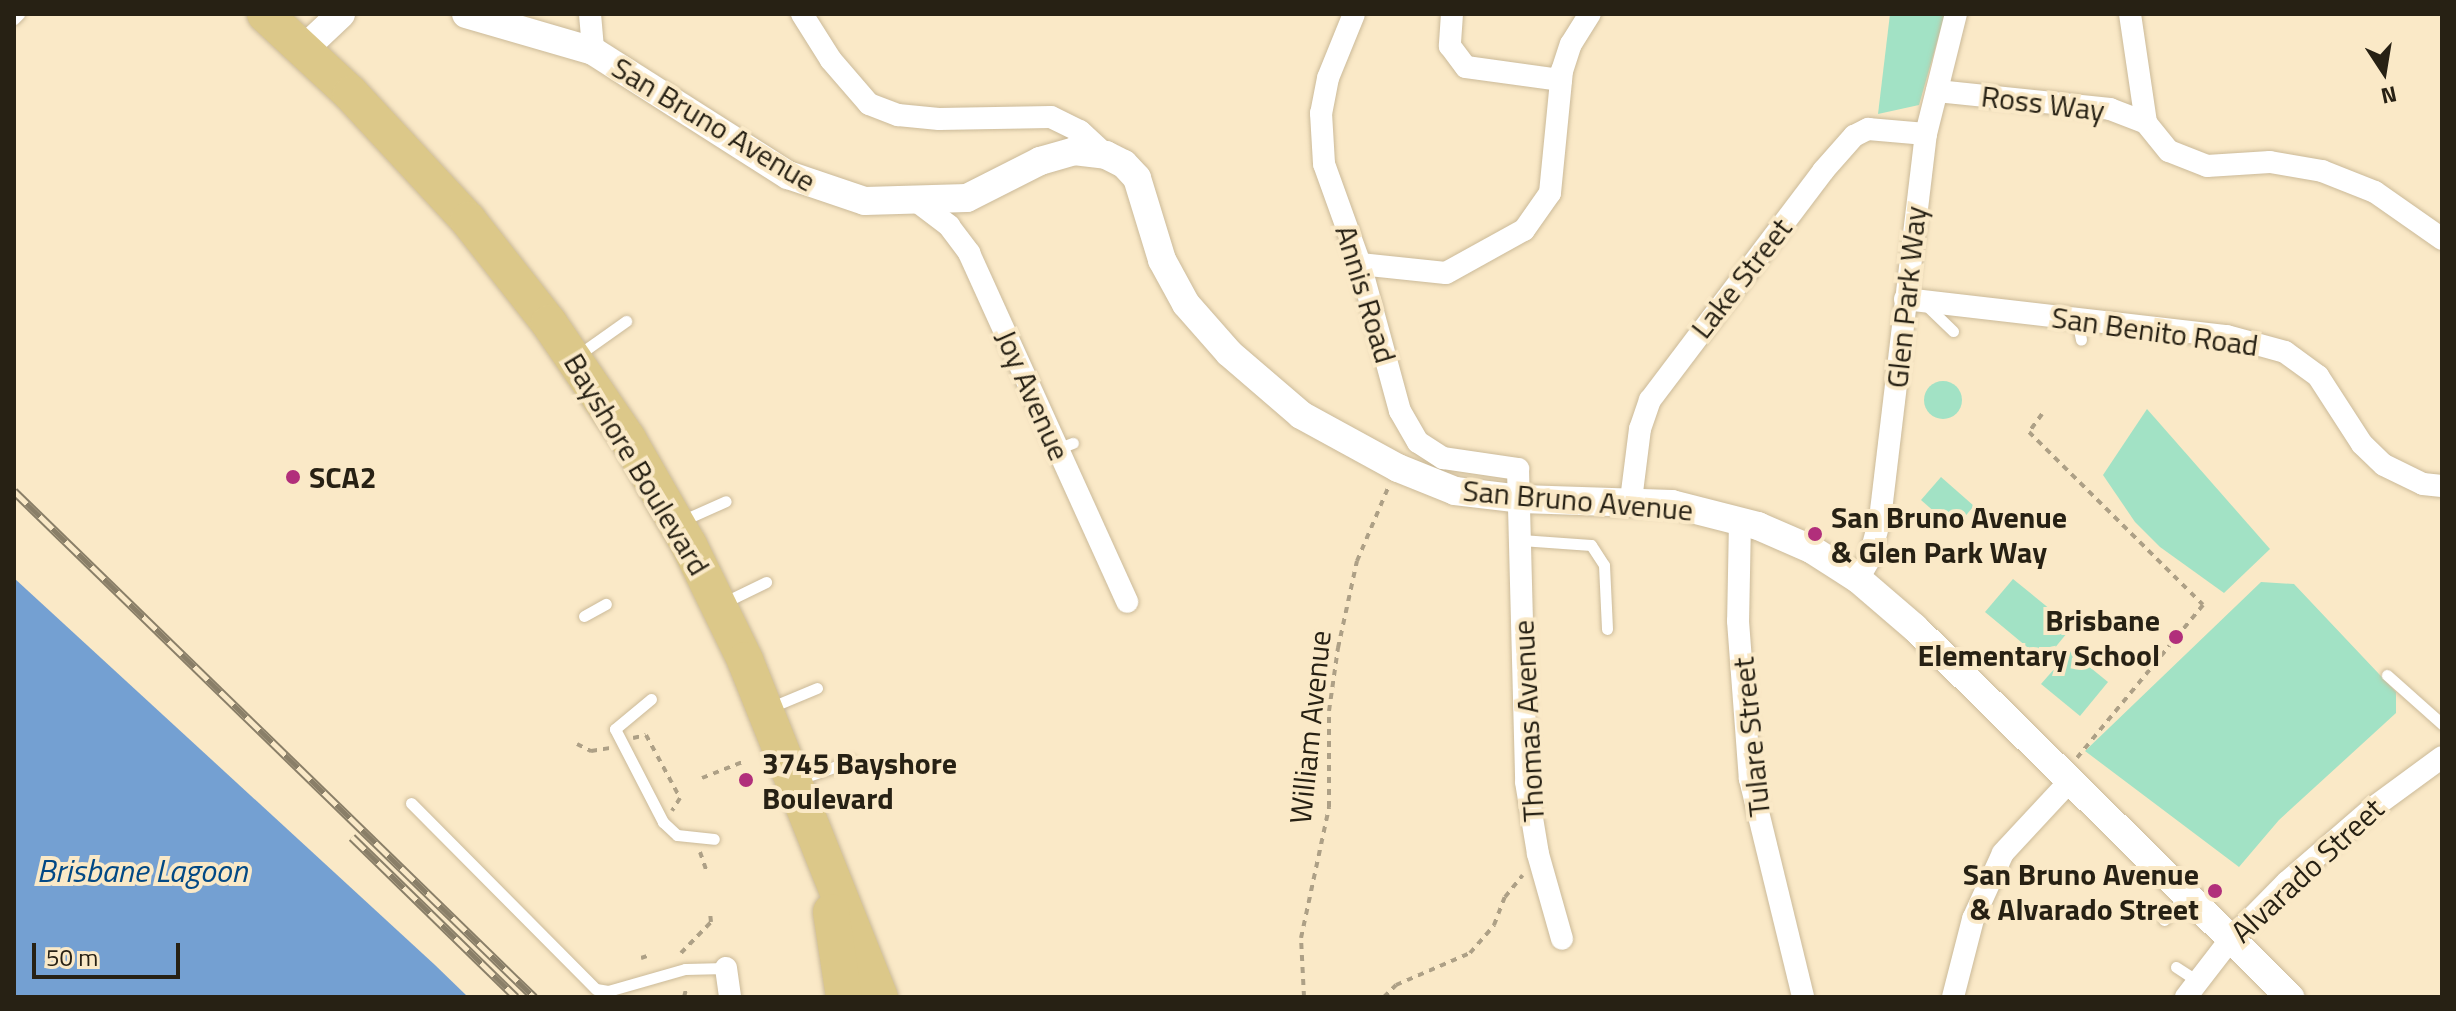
<!DOCTYPE html>
<html>
<head>
<meta charset="utf-8">
<style>
  body { margin:0 }
  #map { position:relative; width:2456px; height:1011px; overflow:hidden; background:#fae9c7; font-family:"Titillium Web",sans-serif }
  div>[style] { position:absolute }
  .green>* { inset:0; background:#a2e2c5 }
  .round { border-radius:50% }
  .water>* { inset:0; background:#74a0d2 }
  .path>* { height:4px; margin-top:-2px; transform-origin:0; background:repeating-linear-gradient(90deg,#ada086 0 6px,transparent 0 12px) }
  .roads { filter:drop-shadow(0 0 2px #cbba99) drop-shadow(0 0 2px #cbba99) }
  .service>* { height:11px; margin:-5.5px; padding:0 5.5px; transform-origin:5.5px; border-radius:5.5px; background:#fff }
  .minor>* { height:22px; margin:-11px; padding:0 11px; transform-origin:11px; border-radius:11px; background:#fff }
  .tertiary>* { height:28px; margin:-14px; padding:0 14px; transform-origin:14px; border-radius:14px; background:#fff }
  .primary>* { height:36px; margin:-18px; padding:0 18px; transform-origin:18px; border-radius:18px; background:#dcc889 }
  .rail>* { height:9px; margin-top:-4.5px; transform-origin:0; background:repeating-linear-gradient(90deg,#fae9c7 0 18px,#8a7f68 0 36px); box-sizing:border-box; border-block:2px solid #8a7f68 }
  .dots>* { width:22px; height:22px; translate:-50% -50%; box-sizing:border-box; border:4px solid #fae9c7; border-radius:50% }
  span { translate:-50% -50%; white-space:nowrap; text-align:center; line-height:1.15; -webkit-text-stroke:8px #fae9c7; paint-order:stroke }
  .street-label { font-size:30px; color:#272114 }
  .poi-label { font-size:30px; color:#272114; font-weight:700 }
  .left { translate:0 -50%; text-align:left }
  .right { translate:-100% -50%; text-align:right }
  .water-label { font-size:32px; color:#024985; font-style:italic }
  .frame { position:absolute; inset:0; border:16px solid #272114; pointer-events:none }
  .north { position:absolute; left:2344px; top:32px; width:80px; height:80px; -webkit-text-stroke:6px #fae9c7; paint-order:stroke; rotate:168deg; font-size:22px; font-weight:700; line-height:32px; text-align:center; color:#272114 }
  .north::after { content:''; display:block; margin:auto; width:28px; height:36px; background:#272114; clip-path:polygon(50% 0,100% 100%,50% 72%,0 100%) }
  .scale { position:absolute; left:32px; top:943px; width:148px; height:36px; box-sizing:border-box; border:4px solid #272114; border-top:0; padding-left:10px; font-size:24px; line-height:28px; white-space:nowrap; color:#272114; -webkit-text-stroke:6px #fae9c7; paint-order:stroke }
</style>
</head>
<body>
<div id="map">
  <div class="green">
    <i style="clip-path:polygon(1890px 14px,1945px 14px,1919px 105px,1878px 114px)"></i>
    <i class="round" style="left:1924px;top:381px;width:38px;height:38px"></i>
    <i style="clip-path:polygon(2147px 409px,2270px 549px,2224px 593px,2160px 547px,2135px 522px,2103px 475px)"></i>
    <i style="clip-path:polygon(1941px 477px,1974px 506px,1954px 529px,1921px 500px)"></i>
    <i style="clip-path:polygon(2013px 579px,2072px 627px,2044px 661px,1985px 612px)"></i>
    <i style="clip-path:polygon(2261px 582px,2294px 584px,2396px 692px,2396px 713px,2279px 820px,2239px 867px,2085px 751px)"></i>
    <i style="clip-path:polygon(2070px 651px,2108px 682px,2080px 716px,2041px 684px)"></i>
  </div>
  <div class="water">
    <i style="clip-path:polygon(14px 578px,435px 965px,468px 997px,14px 997px)"></i>
  </div>
  <div class="path">
    <i style="left:2042px;top:414px;width:22px;rotate:126deg"></i>
    <i style="left:2029px;top:432px;width:245px;rotate:44.8deg"></i>
    <i style="left:2203px;top:605px;width:198px;rotate:129.5deg"></i>
    <i style="left:633px;top:738px;width:13px;rotate:-13deg"></i>
    <i style="left:646px;top:735px;width:72px;rotate:61.6deg"></i>
    <i style="left:680px;top:798px;width:15px;rotate:122deg"></i>
    <i style="left:577px;top:744px;width:16px;rotate:27deg"></i>
    <i style="left:591px;top:751px;width:20px;rotate:-9deg"></i>
    <i style="left:702px;top:778px;width:46px;rotate:-21.6deg"></i>
    <i style="left:700px;top:852px;width:21px;rotate:71deg"></i>
    <i style="left:681px;top:953px;width:43px;rotate:-45.9deg"></i>
    <i style="left:711px;top:922px;width:9px;rotate:-96deg"></i>
    <i style="left:641px;top:958px;width:6px;rotate:-18deg"></i>
    <i style="left:684px;top:997px;width:11px;rotate:-75deg"></i>
    <i style="left:1304px;top:997px;width:59px;rotate:-92.9deg"></i>
    <i style="left:1301px;top:938px;width:134px;rotate:-77.9deg"></i>
    <i style="left:1329px;top:807px;width:96px;rotate:-90deg"></i>
    <i style="left:1329px;top:711px;width:64px;rotate:-81.9deg"></i>
    <i style="left:1338px;top:648px;width:89px;rotate:-77.7deg"></i>
    <i style="left:1357px;top:561px;width:79px;rotate:-67deg"></i>
    <i style="left:1384px;top:997px;width:17px;rotate:-45deg"></i>
    <i style="left:1396px;top:985px;width:81px;rotate:-23.4deg"></i>
    <i style="left:1470px;top:953px;width:37px;rotate:-49deg"></i>
    <i style="left:1494px;top:925px;width:30px;rotate:-69deg"></i>
    <i style="left:1505px;top:897px;width:28px;rotate:-51deg"></i>
  </div>
  <div class="roads">
    <div class="service">
      <i style="left:14px;top:19px;width:7px;rotate:-45deg"></i>
      <i style="left:1925px;top:304px;width:39px;rotate:44deg"></i>
      <i style="left:2077px;top:319px;width:21px;rotate:79deg"></i>
      <i style="left:578px;top:355px;width:59px;rotate:-35.3deg"></i>
      <i style="left:1057px;top:449px;width:17px;rotate:-21deg"></i>
      <i style="left:679px;top:522px;width:51px;rotate:-24.1deg"></i>
      <i style="left:1521px;top:540px;width:70px;rotate:4.1deg"></i>
      <i style="left:1591px;top:545px;width:24px;rotate:57deg"></i>
      <i style="left:1604px;top:565px;width:64px;rotate:87.3deg"></i>
      <i style="left:723px;top:603px;width:48px;rotate:-26deg"></i>
      <i style="left:584px;top:616px;width:25px;rotate:-29deg"></i>
      <i style="left:2387px;top:675px;width:74px;rotate:41.7deg"></i>
      <i style="left:651px;top:699px;width:47px;rotate:140.2deg"></i>
      <i style="left:615px;top:729px;width:105px;rotate:62.7deg"></i>
      <i style="left:663px;top:822px;width:19px;rotate:43deg"></i>
      <i style="left:677px;top:835px;width:37px;rotate:6deg"></i>
      <i style="left:769px;top:708px;width:52px;rotate:-22.6deg"></i>
      <i style="left:796px;top:780px;width:59px;rotate:-18.7deg"></i>
      <i style="left:411px;top:803px;width:262px;rotate:45.2deg"></i>
      <i style="left:596px;top:989px;width:12px;rotate:9deg"></i>
      <i style="left:608px;top:991px;width:80px;rotate:-15.9deg"></i>
      <i style="left:685px;top:969px;width:41px;rotate:-1.4deg"></i>
      <i style="left:2164px;top:920px;width:31px;rotate:-48deg"></i>
      <i style="left:2176px;top:967px;width:24px;rotate:33deg"></i>
    </div>
    <div class="minor">
      <i style="left:590px;top:14px;width:37px;rotate:85deg"></i>
      <i style="left:802px;top:14px;width:54px;rotate:57.8deg"></i>
      <i style="left:831px;top:60px;width:58px;rotate:49.2deg"></i>
      <i style="left:869px;top:104px;width:31px;rotate:21deg"></i>
      <i style="left:898px;top:115px;width:41px;rotate:5.6deg"></i>
      <i style="left:939px;top:119px;width:112px;rotate:-1deg"></i>
      <i style="left:1051px;top:117px;width:32px;rotate:26deg"></i>
      <i style="left:1080px;top:131px;width:35px;rotate:43deg"></i>
      <i style="left:1354px;top:14px;width:69px;rotate:112.1deg"></i>
      <i style="left:1328px;top:78px;width:36px;rotate:101deg"></i>
      <i style="left:1321px;top:113px;width:51px;rotate:86.6deg"></i>
      <i style="left:1324px;top:164px;width:106px;rotate:70.2deg"></i>
      <i style="left:1360px;top:264px;width:152px;rotate:74.8deg"></i>
      <i style="left:1400px;top:411px;width:36px;rotate:60deg"></i>
      <i style="left:1418px;top:442px;width:30px;rotate:33deg"></i>
      <i style="left:1443px;top:458px;width:76px;rotate:8.3deg"></i>
      <i style="left:1518px;top:469px;width:313px;rotate:88.5deg"></i>
      <i style="left:1526px;top:782px;width:73px;rotate:80.5deg"></i>
      <i style="left:1538px;top:854px;width:88px;rotate:74.2deg"></i>
      <i style="left:1452px;top:14px;width:32px;rotate:94deg"></i>
      <i style="left:1450px;top:46px;width:26px;rotate:53deg"></i>
      <i style="left:1466px;top:67px;width:96px;rotate:7.8deg"></i>
      <i style="left:2130px;top:14px;width:110px;rotate:81.6deg"></i>
      <i style="left:2146px;top:123px;width:36px;rotate:51deg"></i>
      <i style="left:2169px;top:151px;width:41px;rotate:21.5deg"></i>
      <i style="left:2207px;top:166px;width:63px;rotate:-3.6deg"></i>
      <i style="left:2270px;top:162px;width:53px;rotate:9.8deg"></i>
      <i style="left:2322px;top:171px;width:57px;rotate:21.6deg"></i>
      <i style="left:2375px;top:192px;width:82px;rotate:35deg"></i>
      <i style="left:1937px;top:91px;width:174px;rotate:5.9deg"></i>
      <i style="left:2110px;top:109px;width:39px;rotate:21deg"></i>
      <i style="left:919px;top:203px;width:38px;rotate:37deg"></i>
      <i style="left:949px;top:226px;width:34px;rotate:53deg"></i>
      <i style="left:969px;top:253px;width:383px;rotate:65.6deg"></i>
      <i style="left:1360px;top:264px;width:86px;rotate:6deg"></i>
      <i style="left:1446px;top:273px;width:89px;rotate:-28.9deg"></i>
      <i style="left:1524px;top:230px;width:45px;rotate:-54.9deg"></i>
      <i style="left:1550px;top:193px;width:123px;rotate:-84.4deg"></i>
      <i style="left:1562px;top:71px;width:28px;rotate:-72deg"></i>
      <i style="left:1571px;top:44px;width:36px;rotate:-58deg"></i>
      <i style="left:1905px;top:299px;width:324px;rotate:6.6deg"></i>
      <i style="left:2227px;top:336px;width:60px;rotate:15.4deg"></i>
      <i style="left:2285px;top:352px;width:41px;rotate:36deg"></i>
      <i style="left:2318px;top:376px;width:81px;rotate:57.1deg"></i>
      <i style="left:2362px;top:444px;width:30px;rotate:44deg"></i>
      <i style="left:2384px;top:465px;width:43px;rotate:26deg"></i>
      <i style="left:2423px;top:484px;width:19px;rotate:6deg"></i>
      <i style="left:1631px;top:500px;width:72px;rotate:-82.8deg"></i>
      <i style="left:1640px;top:429px;width:31px;rotate:-71deg"></i>
      <i style="left:1650px;top:400px;width:287px;rotate:-52.9deg"></i>
      <i style="left:1823px;top:171px;width:47px;rotate:-48.5deg"></i>
      <i style="left:1854px;top:136px;width:16px;rotate:-27deg"></i>
      <i style="left:1868px;top:129px;width:58px;rotate:4.9deg"></i>
      <i style="left:1740px;top:521px;width:100px;rotate:91.1deg"></i>
      <i style="left:1738px;top:621px;width:158px;rotate:85.7deg"></i>
      <i style="left:1750px;top:779px;width:224px;rotate:76.3deg"></i>
      <i style="left:1858px;top:579px;width:22px;rotate:-60deg"></i>
      <i style="left:1869px;top:560px;width:42px;rotate:-75deg"></i>
      <i style="left:1880px;top:519px;width:388px;rotate:-83.2deg"></i>
      <i style="left:1926px;top:134px;width:124px;rotate:-76deg"></i>
      <i style="left:726px;top:968px;width:29px;rotate:82deg"></i>
      <i style="left:1953px;top:997px;width:81px;rotate:-75.6deg"></i>
      <i style="left:1973px;top:919px;width:72px;rotate:-65.6deg"></i>
      <i style="left:2003px;top:853px;width:97px;rotate:-47.1deg"></i>
      <i style="left:2186px;top:997px;width:72px;rotate:-52.3deg"></i>
      <i style="left:2230px;top:940px;width:81px;rotate:-45.5deg"></i>
      <i style="left:2287px;top:882px;width:115px;rotate:-40.8deg"></i>
      <i style="left:2374px;top:807px;width:84px;rotate:-36.3deg"></i>
    </div>
    <div class="tertiary">
      <i style="left:466px;top:14px;width:132px;rotate:16.2deg"></i>
      <i style="left:593px;top:51px;width:231px;rotate:32.5deg"></i>
      <i style="left:788px;top:175px;width:81px;rotate:18.7deg"></i>
      <i style="left:865px;top:201px;width:102px;rotate:-1.7deg"></i>
      <i style="left:967px;top:198px;width:82px;rotate:-26.9deg"></i>
      <i style="left:1040px;top:161px;width:35px;rotate:-16deg"></i>
      <i style="left:1074px;top:151px;width:32px;rotate:7deg"></i>
      <i style="left:1106px;top:155px;width:20px;rotate:27deg"></i>
      <i style="left:1124px;top:164px;width:19px;rotate:47deg"></i>
      <i style="left:1137px;top:178px;width:86px;rotate:73deg"></i>
      <i style="left:1162px;top:260px;width:50px;rotate:61.4deg"></i>
      <i style="left:1186px;top:304px;width:65px;rotate:48.7deg"></i>
      <i style="left:1229px;top:353px;width:95px;rotate:40.7deg"></i>
      <i style="left:1301px;top:415px;width:111px;rotate:28.7deg"></i>
      <i style="left:1398px;top:468px;width:61px;rotate:22deg"></i>
      <i style="left:1455px;top:491px;width:66px;rotate:6.9deg"></i>
      <i style="left:1521px;top:499px;width:151px;rotate:1.9deg"></i>
      <i style="left:1672px;top:504px;width:89px;rotate:14.3deg"></i>
      <i style="left:1758px;top:526px;width:58px;rotate:23.5deg"></i>
      <i style="left:1811px;top:549px;width:56px;rotate:32.6deg"></i>
      <i style="left:1858px;top:579px;width:74px;rotate:40.6deg"></i>
      <i style="left:1914px;top:627px;width:528px;rotate:44.54deg"></i>
      <i style="left:304px;top:49px;width:51px;rotate:-43.4deg"></i>
    </div>
    <div class="primary">
      <i style="left:265px;top:14px;width:117px;rotate:42.9deg"></i>
      <i style="left:351px;top:94px;width:172px;rotate:47.1deg"></i>
      <i style="left:468px;top:220px;width:131px;rotate:51.8deg"></i>
      <i style="left:549px;top:323px;width:140px;rotate:55.7deg"></i>
      <i style="left:628px;top:439px;width:122px;rotate:60.1deg"></i>
      <i style="left:689px;top:545px;width:128px;rotate:64deg"></i>
      <i style="left:745px;top:660px;width:363px;rotate:68.2deg"></i>
      <i style="left:831px;top:912px;width:86px;rotate:81.3deg"></i>
    </div>
  </div>
  <div class="rail">
    <i style="left:14px;top:491px;width:726px;rotate:44.22deg"></i>
    <i style="left:352px;top:837px;width:229px;rotate:44.3deg"></i>
  </div>
  <div class="dots">
    <i style="left:293px;top:477px;background:#b12f7b"></i>
    <i style="left:1815px;top:534px;background:#b12f7b"></i>
    <i style="left:2176px;top:637px;background:#b12f7b"></i>
    <i style="left:746px;top:780px;background:#b12f7b"></i>
    <i style="left:2215px;top:891px;background:#b12f7b"></i>
  </div>
  <div class="street-label">
    <span style="left:2043px;top:103px;rotate:7deg">Ross Way</span>
    <span style="left:714px;top:124px;rotate:31deg">San Bruno Avenue</span>
    <span style="left:1741px;top:278px;rotate:-52deg">Lake Street</span>
    <span style="left:1366px;top:294px;rotate:73deg">Annis Road</span>
    <span style="left:1906px;top:297px;rotate:-84deg">Glen Park Way</span>
    <span style="left:2155px;top:331px;rotate:8deg">San Benito Road</span>
    <span style="left:1033px;top:395px;rotate:66deg">Joy Avenue</span>
    <span style="left:637px;top:464px;rotate:59deg">Bayshore Boulevard</span>
    <span style="left:1578px;top:500px;rotate:5deg">San Bruno Avenue</span>
    <span style="left:1528px;top:721px;rotate:-93deg">Thomas Avenue</span>
    <span style="left:1310px;top:727px;rotate:-84deg">William Avenue</span>
    <span style="left:1751px;top:737px;rotate:-96deg">Tulare Street</span>
    <span style="left:2307px;top:870px;rotate:-43deg">Alvarado Street</span>
  </div>
  <div class="poi-label">
    <span class="left" style="left:309px;top:477px">SCA2</span>
    <span class="left" style="left:1831px;top:534px">San Bruno Avenue<br>&amp; Glen Park Way</span>
    <span class="right" style="left:2160px;top:637px">Brisbane<br>Elementary School</span>
    <span class="left" style="left:762px;top:780px">3745 Bayshore<br>Boulevard</span>
    <span class="right" style="left:2199px;top:891px">San Bruno Avenue<br>&amp; Alvarado Street</span>
  </div>
  <div class="water-label">
    <span style="left:142px;top:870px">Brisbane Lagoon</span>
  </div>
  <div class="frame"></div>
  <div class="north">N</div>
  <div class="scale">50 m</div>
</div>
</body>
</html>
